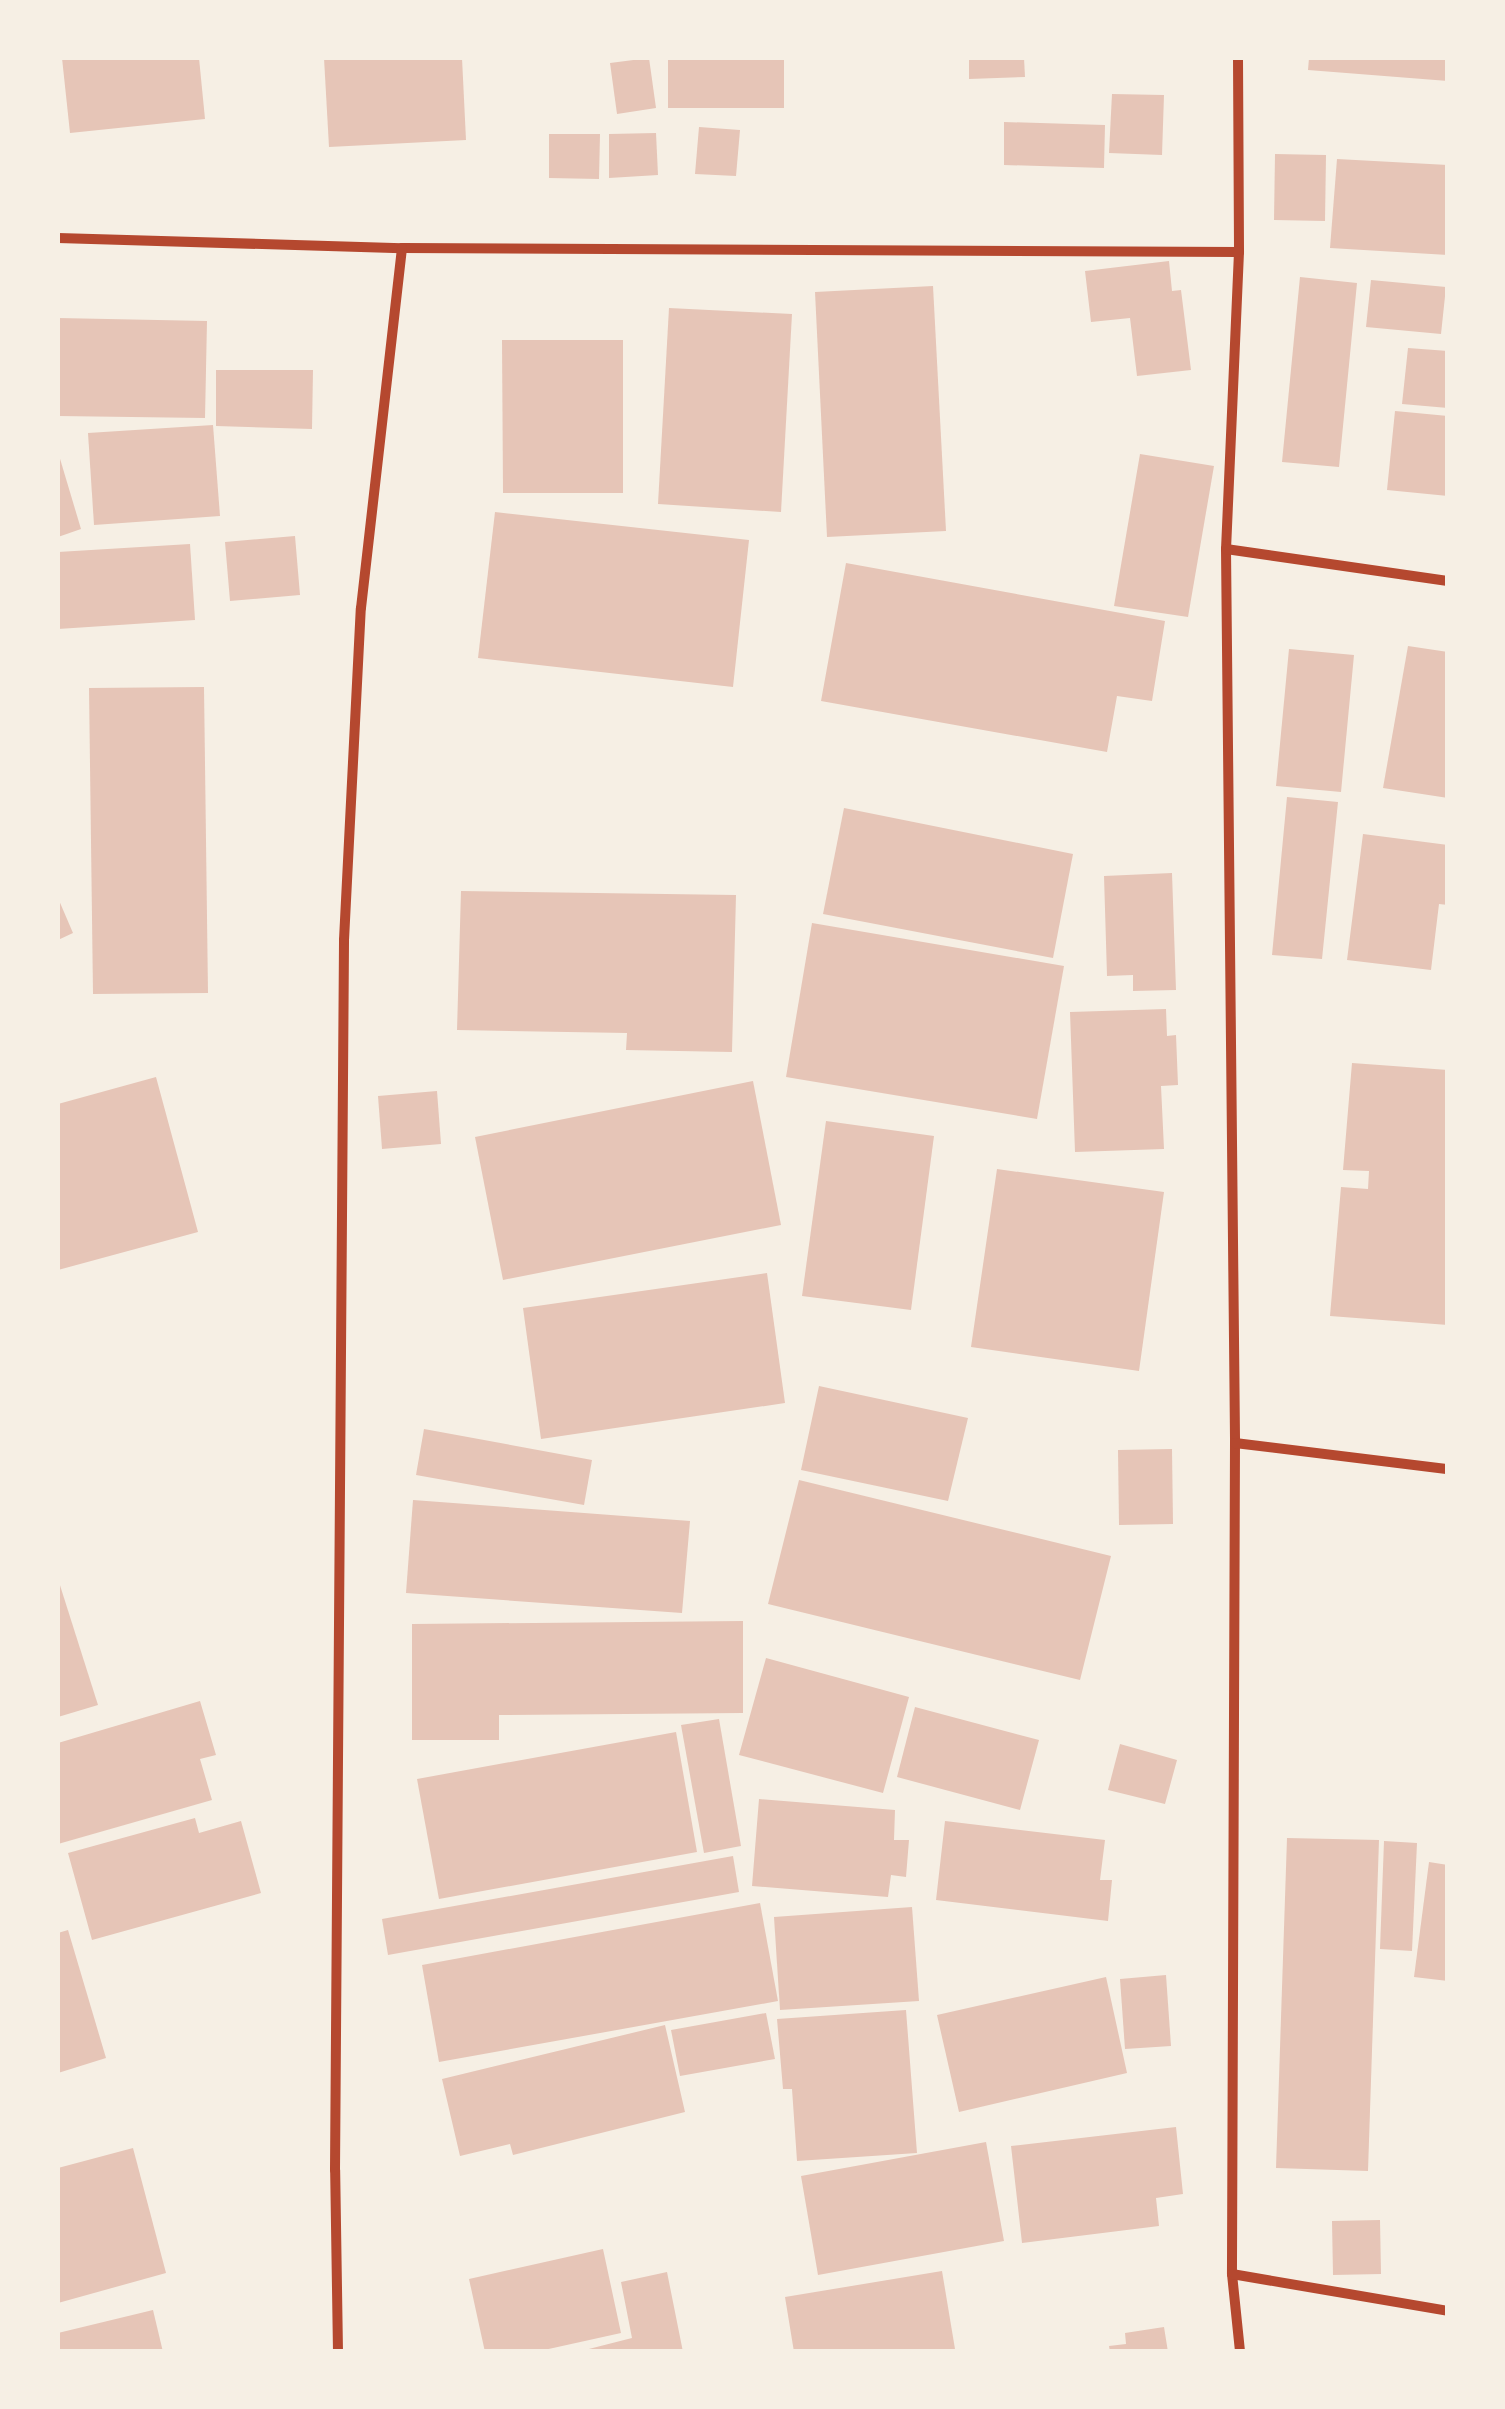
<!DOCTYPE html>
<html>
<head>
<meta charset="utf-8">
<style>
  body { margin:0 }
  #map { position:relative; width:1505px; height:2409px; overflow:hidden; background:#f6efe4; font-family:Lato,sans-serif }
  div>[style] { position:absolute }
  .building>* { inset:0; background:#e6c5b7 }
  .minor>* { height:10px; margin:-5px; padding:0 5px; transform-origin:5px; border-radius:5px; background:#b5482f }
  span { translate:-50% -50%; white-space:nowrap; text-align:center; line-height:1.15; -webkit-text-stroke:10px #f6efe4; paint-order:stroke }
  .frame { position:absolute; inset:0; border:60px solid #f6efe4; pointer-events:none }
</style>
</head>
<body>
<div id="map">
  <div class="building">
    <i style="clip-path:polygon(62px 58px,199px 58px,205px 119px,70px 133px)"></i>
    <i style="clip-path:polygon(324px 58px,462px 58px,466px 140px,329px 147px)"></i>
    <i style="clip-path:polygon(649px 58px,656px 108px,617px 114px,610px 63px)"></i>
    <i style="clip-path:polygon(668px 58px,784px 58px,784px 108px,668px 108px)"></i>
    <i style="clip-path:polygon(969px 58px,1024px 58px,1025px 77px,969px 79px)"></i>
    <i style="clip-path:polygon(1309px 58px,1448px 58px,1448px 81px,1308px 70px)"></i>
    <i style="clip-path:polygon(1112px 94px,1164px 95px,1162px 155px,1109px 153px)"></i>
    <i style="clip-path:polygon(1004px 122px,1105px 125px,1104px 168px,1004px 165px)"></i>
    <i style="clip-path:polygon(699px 127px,740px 130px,736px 176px,695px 174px)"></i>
    <i style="clip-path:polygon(656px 133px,658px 175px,609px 178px,609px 134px)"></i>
    <i style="clip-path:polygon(549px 134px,600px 134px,599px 179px,549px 178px)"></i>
    <i style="clip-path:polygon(1275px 154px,1326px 155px,1325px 221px,1274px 220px)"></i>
    <i style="clip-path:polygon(1337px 159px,1448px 165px,1448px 255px,1330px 248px)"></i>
    <i style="clip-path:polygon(1169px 261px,1172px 291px,1181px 290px,1191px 370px,1137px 376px,1130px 318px,1091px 322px,1085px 271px)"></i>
    <i style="clip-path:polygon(1300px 277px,1357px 283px,1339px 467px,1282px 462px)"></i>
    <i style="clip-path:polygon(1371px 280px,1446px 287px,1441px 334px,1366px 327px)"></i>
    <i style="clip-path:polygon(933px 286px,946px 531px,827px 537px,815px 292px)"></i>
    <i style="clip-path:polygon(669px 308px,792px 314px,781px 512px,658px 504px)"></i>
    <i style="clip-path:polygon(58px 318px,207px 321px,205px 418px,58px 416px)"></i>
    <i style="clip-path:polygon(502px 340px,623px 340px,623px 493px,503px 493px)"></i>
    <i style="clip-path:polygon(1408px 348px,1448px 351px,1448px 408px,1402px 404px)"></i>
    <i style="clip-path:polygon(216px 370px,313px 370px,312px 429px,216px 426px)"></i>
    <i style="clip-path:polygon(1395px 411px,1448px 416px,1448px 496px,1387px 490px)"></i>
    <i style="clip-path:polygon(213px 425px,220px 516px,94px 525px,88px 433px)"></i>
    <i style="clip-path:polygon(58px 452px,81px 529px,58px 537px)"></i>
    <i style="clip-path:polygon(1140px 454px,1214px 466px,1188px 617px,1114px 606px)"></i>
    <i style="clip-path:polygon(495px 512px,749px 540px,733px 687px,478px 658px)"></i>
    <i style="clip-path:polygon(295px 536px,300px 595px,230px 601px,225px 542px)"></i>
    <i style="clip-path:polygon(190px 544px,195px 620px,58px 629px,58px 552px)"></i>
    <i style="clip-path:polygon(846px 563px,1165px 621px,1152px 701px,1117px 696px,1107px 752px,821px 701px)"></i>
    <i style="clip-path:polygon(1408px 646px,1448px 652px,1448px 798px,1383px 788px)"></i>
    <i style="clip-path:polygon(1289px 649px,1354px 655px,1341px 792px,1276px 786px)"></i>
    <i style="clip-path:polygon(204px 687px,208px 993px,93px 994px,89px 688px)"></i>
    <i style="clip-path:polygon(1287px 797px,1338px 802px,1322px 959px,1272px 955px)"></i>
    <i style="clip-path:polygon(844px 808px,1073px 854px,1053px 958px,823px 914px)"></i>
    <i style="clip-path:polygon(1363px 834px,1448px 845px,1448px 905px,1439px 904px,1431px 970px,1347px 960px)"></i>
    <i style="clip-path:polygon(1172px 873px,1176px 990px,1133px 991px,1133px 975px,1107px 976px,1104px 876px)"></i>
    <i style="clip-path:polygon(461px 891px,736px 895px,732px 1052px,626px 1050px,627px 1033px,457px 1030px)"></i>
    <i style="clip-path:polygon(58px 898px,73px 933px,58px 940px)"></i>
    <i style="clip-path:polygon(812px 923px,1064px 966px,1037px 1119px,786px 1077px)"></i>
    <i style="clip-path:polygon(1166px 1009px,1167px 1036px,1176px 1035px,1178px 1085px,1161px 1086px,1164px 1149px,1075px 1152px,1070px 1012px)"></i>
    <i style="clip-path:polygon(1352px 1063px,1448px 1070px,1448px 1325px,1330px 1316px,1341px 1187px,1368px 1189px,1369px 1171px,1343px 1170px)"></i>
    <i style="clip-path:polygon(156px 1077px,198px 1232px,58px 1270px,58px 1104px)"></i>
    <i style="clip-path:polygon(753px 1081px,781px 1225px,503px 1280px,475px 1137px)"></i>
    <i style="clip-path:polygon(437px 1091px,441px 1144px,382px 1149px,378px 1096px)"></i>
    <i style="clip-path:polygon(826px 1121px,934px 1136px,911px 1310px,802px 1296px)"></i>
    <i style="clip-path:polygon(997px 1169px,1164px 1192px,1139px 1371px,971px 1347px)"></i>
    <i style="clip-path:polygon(767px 1273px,785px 1403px,541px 1439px,523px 1308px)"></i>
    <i style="clip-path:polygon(819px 1386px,968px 1418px,948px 1501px,801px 1470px)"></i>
    <i style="clip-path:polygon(424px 1429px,592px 1460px,584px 1505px,416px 1475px)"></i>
    <i style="clip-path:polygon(1172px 1449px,1173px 1524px,1119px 1525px,1118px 1450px)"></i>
    <i style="clip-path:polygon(799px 1480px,1111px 1556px,1080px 1680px,768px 1604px)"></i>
    <i style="clip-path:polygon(413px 1500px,690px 1521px,682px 1613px,406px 1593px)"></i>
    <i style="clip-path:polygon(58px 1579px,98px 1705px,58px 1717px)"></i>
    <i style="clip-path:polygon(743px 1621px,743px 1713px,499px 1715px,499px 1740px,412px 1740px,412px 1624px)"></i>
    <i style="clip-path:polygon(766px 1658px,909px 1697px,883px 1793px,739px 1755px)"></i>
    <i style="clip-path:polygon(200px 1701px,216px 1755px,200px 1759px,212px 1800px,58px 1844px,58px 1743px)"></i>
    <i style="clip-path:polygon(915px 1707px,1039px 1740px,1020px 1810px,897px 1777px)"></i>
    <i style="clip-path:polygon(719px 1719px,741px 1846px,704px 1853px,681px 1725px)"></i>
    <i style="clip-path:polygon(676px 1732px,697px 1852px,439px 1899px,417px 1779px)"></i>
    <i style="clip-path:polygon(1120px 1744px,1177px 1760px,1165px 1804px,1108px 1790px)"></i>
    <i style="clip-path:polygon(759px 1799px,895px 1810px,894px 1840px,909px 1840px,906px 1877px,891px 1875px,888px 1897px,752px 1886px)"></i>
    <i style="clip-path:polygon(195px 1818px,199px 1833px,241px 1821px,261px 1893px,92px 1940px,68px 1853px)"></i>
    <i style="clip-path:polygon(945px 1821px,1105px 1840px,1100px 1880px,1112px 1880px,1108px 1921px,936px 1900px)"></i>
    <i style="clip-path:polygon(1287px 1838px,1379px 1840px,1368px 2171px,1276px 2168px)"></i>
    <i style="clip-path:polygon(1384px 1841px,1417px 1843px,1412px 1951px,1380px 1949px)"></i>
    <i style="clip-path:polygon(733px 1856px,739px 1892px,388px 1955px,382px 1919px)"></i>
    <i style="clip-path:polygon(1429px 1862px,1448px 1865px,1448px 1981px,1414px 1977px)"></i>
    <i style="clip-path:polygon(760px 1903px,778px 2001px,439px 2062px,422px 1965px)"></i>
    <i style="clip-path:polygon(912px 1907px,919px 2001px,780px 2010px,774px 1917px)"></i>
    <i style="clip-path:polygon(68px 1930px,106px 2058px,58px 2073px,58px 1933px)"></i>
    <i style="clip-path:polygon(1166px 1975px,1171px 2046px,1125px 2049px,1120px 1979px)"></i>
    <i style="clip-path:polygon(1106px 1977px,1127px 2073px,959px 2112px,937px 2015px)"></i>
    <i style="clip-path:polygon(906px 2010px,917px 2153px,797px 2161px,792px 2089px,783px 2089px,777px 2019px)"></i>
    <i style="clip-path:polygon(766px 2013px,775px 2059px,680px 2076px,671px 2030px)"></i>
    <i style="clip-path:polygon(665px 2025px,685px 2112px,513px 2155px,510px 2144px,460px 2156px,442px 2079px)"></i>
    <i style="clip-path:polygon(1176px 2127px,1183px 2194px,1156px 2198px,1159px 2226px,1022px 2243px,1011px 2146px)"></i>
    <i style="clip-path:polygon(986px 2142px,1004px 2241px,818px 2275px,801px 2176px)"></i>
    <i style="clip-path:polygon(133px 2148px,166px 2273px,58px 2303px,58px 2168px)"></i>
    <i style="clip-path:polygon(1380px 2220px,1381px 2274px,1333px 2275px,1332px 2221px)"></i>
    <i style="clip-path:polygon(603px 2249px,621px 2333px,535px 2352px,485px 2352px,469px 2279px)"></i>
    <i style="clip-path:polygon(942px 2271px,955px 2349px,794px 2352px,785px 2297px)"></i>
    <i style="clip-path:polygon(667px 2272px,683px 2352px,577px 2352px,632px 2338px,621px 2282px)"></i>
    <i style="clip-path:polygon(153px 2310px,163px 2352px,58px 2352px,58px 2333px)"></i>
    <i style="clip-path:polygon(1164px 2327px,1168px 2352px,1110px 2352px,1109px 2346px,1126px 2344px,1125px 2333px)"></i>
  </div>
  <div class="minor">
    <i style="left:1238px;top:58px;width:194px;rotate:89.7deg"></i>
    <i style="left:1239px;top:252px;width:297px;rotate:92.5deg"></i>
    <i style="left:1226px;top:549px;width:894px;rotate:89.42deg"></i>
    <i style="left:1235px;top:1443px;width:831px;rotate:90.21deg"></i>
    <i style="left:1232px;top:2274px;width:78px;rotate:84.1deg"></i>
    <i style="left:58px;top:238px;width:344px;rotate:1.7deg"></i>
    <i style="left:402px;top:248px;width:837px;rotate:0.27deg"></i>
    <i style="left:1226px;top:549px;width:224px;rotate:8.2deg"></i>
    <i style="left:1235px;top:1443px;width:215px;rotate:7deg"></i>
    <i style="left:1232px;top:2274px;width:219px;rotate:9.7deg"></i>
    <i style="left:338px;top:2352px;width:182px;rotate:-90.9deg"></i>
    <i style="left:335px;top:2170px;width:1230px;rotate:-89.58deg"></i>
    <i style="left:344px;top:940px;width:332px;rotate:-87.1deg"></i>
    <i style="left:361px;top:608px;width:362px;rotate:-83.5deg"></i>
  </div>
  <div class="frame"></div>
</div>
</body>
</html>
